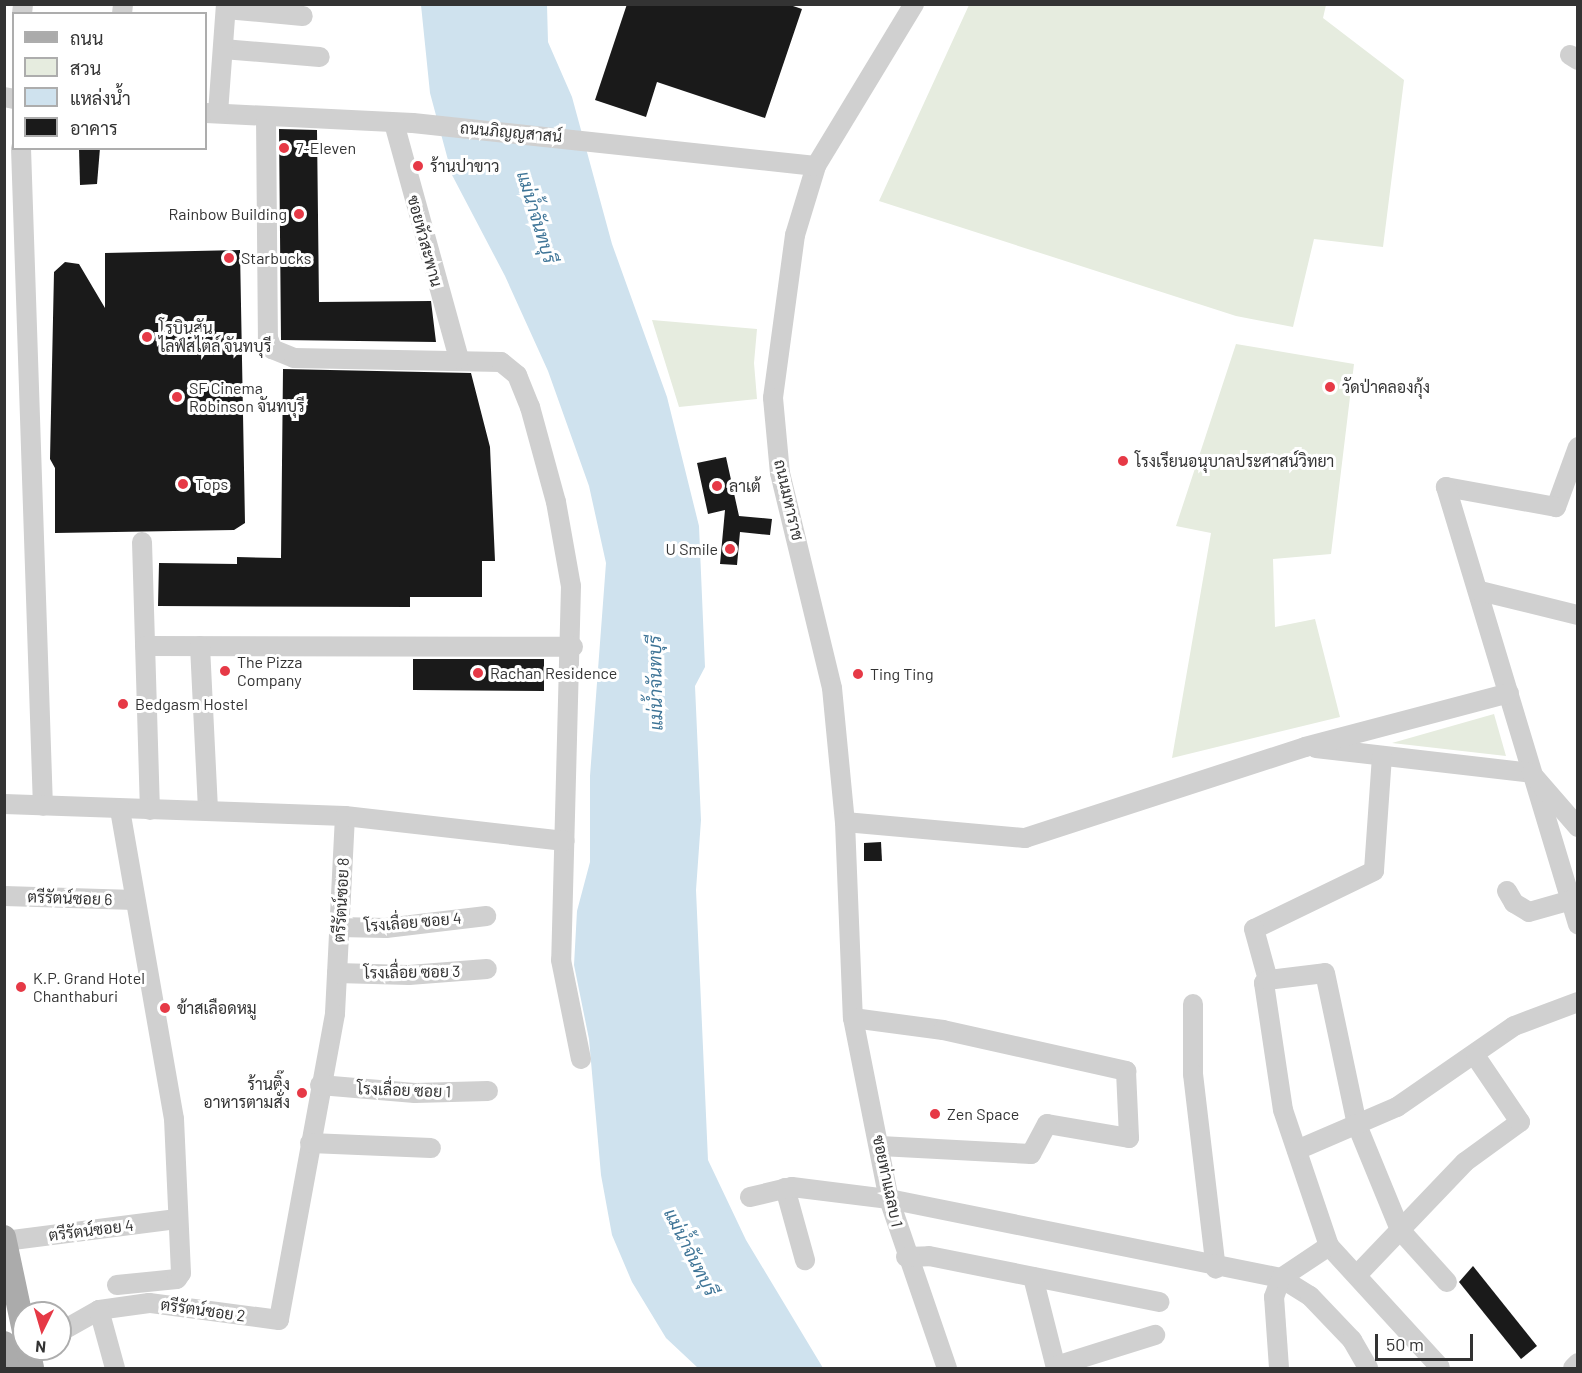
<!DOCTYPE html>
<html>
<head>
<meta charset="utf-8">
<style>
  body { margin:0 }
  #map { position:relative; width:1582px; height:1373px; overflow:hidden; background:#fff; font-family:Barlow,Sarabun,sans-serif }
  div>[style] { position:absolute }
  .green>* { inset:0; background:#e6ecdf }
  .water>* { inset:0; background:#cfe2ee }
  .building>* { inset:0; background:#1a1a1a }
  .minor>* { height:20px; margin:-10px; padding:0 10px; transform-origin:10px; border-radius:10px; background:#d0d0d0 }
  .major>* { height:24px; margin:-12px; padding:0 12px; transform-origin:12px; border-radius:12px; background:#ababab }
  .dots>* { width:16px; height:16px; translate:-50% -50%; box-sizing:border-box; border:3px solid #fff; border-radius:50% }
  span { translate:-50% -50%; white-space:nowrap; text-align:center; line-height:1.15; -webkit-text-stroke:6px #fff; paint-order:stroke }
  .street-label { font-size:16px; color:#333 }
  .poi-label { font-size:16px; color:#333 }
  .left { translate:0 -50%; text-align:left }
  .right { translate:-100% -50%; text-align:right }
  .water-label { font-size:18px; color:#3f7597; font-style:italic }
  .frame { position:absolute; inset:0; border:6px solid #333; pointer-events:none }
  .legend { position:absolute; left:12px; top:12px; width:195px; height:138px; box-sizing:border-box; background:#fff; border:2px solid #adadad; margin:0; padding:8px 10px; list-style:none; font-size:18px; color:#333 }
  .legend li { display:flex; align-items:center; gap:12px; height:30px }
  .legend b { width:30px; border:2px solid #adadad }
  .north { position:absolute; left:12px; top:1301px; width:60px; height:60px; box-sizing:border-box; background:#fff; border:2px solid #adadad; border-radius:50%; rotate:185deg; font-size:16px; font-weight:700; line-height:24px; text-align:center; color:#333 }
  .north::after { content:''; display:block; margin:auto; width:21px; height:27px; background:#e63946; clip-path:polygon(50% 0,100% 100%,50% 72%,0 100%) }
  .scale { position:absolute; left:1375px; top:1334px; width:98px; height:27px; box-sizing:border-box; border:3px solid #333; border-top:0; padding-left:8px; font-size:18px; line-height:21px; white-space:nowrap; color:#333; -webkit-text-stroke:4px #fff; paint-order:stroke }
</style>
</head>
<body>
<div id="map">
  <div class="green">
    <i style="clip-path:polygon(969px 5px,1326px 5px,1323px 18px,1404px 80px,1383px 247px,1314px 239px,1293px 327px,1236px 316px,879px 201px)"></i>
    <i style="clip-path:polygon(652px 320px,757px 329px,754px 363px,757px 399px,679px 407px)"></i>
    <i style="clip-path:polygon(1236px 344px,1354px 364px,1331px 554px,1273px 559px,1275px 627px,1315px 619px,1340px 717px,1172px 758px,1211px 533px,1176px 526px)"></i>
    <i style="clip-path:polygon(1494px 714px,1506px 756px,1392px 743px)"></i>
  </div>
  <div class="water">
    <i style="clip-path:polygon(421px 5px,547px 5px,548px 42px,572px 97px,612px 244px,667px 397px,699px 526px,705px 667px,695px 686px,701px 820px,696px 890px,708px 1160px,746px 1240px,823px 1368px,698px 1368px,666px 1338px,632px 1282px,612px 1235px,601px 1175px,589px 1039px,574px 965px,577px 911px,590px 862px,590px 776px,606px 563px,589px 486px,548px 371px,505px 276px,452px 175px,430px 93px)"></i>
  </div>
  <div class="building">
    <i style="clip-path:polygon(627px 4px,787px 4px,802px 9px,765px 118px,657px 82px,646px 117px,595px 100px)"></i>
    <i style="clip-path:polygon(279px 129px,317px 130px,319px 302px,431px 301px,436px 342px,281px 340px)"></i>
    <i style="clip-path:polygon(79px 148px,100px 148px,97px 184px,80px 185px)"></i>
    <i style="clip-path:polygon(240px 250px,245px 523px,234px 530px,55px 533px,55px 468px,50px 459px,54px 272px,65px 262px,79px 264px,105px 308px,105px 253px)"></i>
    <i style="clip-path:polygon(283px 369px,471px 373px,490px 447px,495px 561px,482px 561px,482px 597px,410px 597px,410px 607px,158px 606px,159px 563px,237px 564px,237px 557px,281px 558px)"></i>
    <i style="clip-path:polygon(726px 457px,739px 516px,772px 519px,770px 535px,740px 532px,737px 565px,720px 564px,725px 510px,708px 514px,697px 463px)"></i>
    <i style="clip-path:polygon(413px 659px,544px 659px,544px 691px,413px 690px)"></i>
    <i style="clip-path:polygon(881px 842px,882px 861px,864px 861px,864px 843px)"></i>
    <i style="clip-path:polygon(1473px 1266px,1537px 1346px,1521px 1359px,1459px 1282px)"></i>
  </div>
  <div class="minor">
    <i style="left:914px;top:4px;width:189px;rotate:121.2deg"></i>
    <i style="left:816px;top:166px;width:72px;rotate:106.9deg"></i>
    <i style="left:795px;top:235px;width:164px;rotate:97.7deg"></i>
    <i style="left:773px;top:398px;width:75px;rotate:84.7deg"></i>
    <i style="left:780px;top:473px;width:221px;rotate:76.4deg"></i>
    <i style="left:832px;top:688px;width:135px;rotate:84.5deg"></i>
    <i style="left:845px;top:822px;width:196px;rotate:87.7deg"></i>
    <i style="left:853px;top:1018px;width:185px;rotate:78.8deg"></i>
    <i style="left:889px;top:1199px;width:179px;rotate:71.1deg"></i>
    <i style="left:226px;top:9px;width:77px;rotate:5.2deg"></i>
    <i style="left:22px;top:14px;width:10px;rotate:-84deg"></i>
    <i style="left:122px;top:14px;width:10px;rotate:-84deg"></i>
    <i style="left:223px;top:49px;width:97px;rotate:4.7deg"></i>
    <i style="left:1570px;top:55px;width:9px;rotate:32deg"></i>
    <i style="left:4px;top:97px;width:10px;rotate:11deg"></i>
    <i style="left:206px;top:113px;width:207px;rotate:2.8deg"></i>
    <i style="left:413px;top:123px;width:405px;rotate:6.1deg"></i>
    <i style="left:218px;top:113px;width:109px;rotate:-85.8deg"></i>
    <i style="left:266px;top:117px;width:221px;rotate:89.5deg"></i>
    <i style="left:268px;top:338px;width:12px;rotate:70deg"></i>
    <i style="left:272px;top:349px;width:24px;rotate:22deg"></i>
    <i style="left:294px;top:358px;width:207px;rotate:1.1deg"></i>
    <i style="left:501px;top:362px;width:21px;rotate:39deg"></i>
    <i style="left:517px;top:375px;width:35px;rotate:68deg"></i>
    <i style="left:530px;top:407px;width:98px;rotate:74.7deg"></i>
    <i style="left:556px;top:502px;width:85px;rotate:79.9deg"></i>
    <i style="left:571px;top:586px;width:374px;rotate:91.5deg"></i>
    <i style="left:561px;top:960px;width:101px;rotate:78.6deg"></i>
    <i style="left:394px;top:123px;width:245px;rotate:74.6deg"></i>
    <i style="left:21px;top:148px;width:658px;rotate:88.09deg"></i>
    <i style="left:1578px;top:447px;width:64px;rotate:110.1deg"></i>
    <i style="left:1556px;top:507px;width:112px;rotate:-169.7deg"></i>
    <i style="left:1446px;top:487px;width:457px;rotate:73.2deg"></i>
    <i style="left:142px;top:542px;width:268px;rotate:88.3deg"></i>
    <i style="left:1480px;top:591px;width:101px;rotate:13.8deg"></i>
    <i style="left:145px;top:646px;width:428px;rotate:0.1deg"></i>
    <i style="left:200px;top:646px;width:165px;rotate:87.2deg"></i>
    <i style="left:1316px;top:748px;width:216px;rotate:6.6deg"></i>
    <i style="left:1531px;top:773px;width:72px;rotate:49deg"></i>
    <i style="left:1382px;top:756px;width:115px;rotate:94deg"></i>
    <i style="left:1374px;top:871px;width:133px;rotate:154.2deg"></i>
    <i style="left:1254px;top:929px;width:53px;rotate:74.6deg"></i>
    <i style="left:1268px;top:980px;width:5px;rotate:143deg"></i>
    <i style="left:1264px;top:983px;width:128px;rotate:81.5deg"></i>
    <i style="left:1283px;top:1110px;width:144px;rotate:71.3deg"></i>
    <i style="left:1329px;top:1246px;width:164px;rotate:47.5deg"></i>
    <i style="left:4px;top:804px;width:341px;rotate:2deg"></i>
    <i style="left:345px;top:816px;width:198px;rotate:92.9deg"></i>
    <i style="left:335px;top:1014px;width:311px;rotate:100.4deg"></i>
    <i style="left:279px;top:1320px;width:131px;rotate:-172.5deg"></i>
    <i style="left:149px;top:1303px;width:50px;rotate:172deg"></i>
    <i style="left:99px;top:1310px;width:45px;rotate:150.6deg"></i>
    <i style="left:345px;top:816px;width:221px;rotate:6.5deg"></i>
    <i style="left:845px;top:822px;width:181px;rotate:5.1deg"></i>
    <i style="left:1025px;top:838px;width:294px;rotate:-18deg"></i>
    <i style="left:1305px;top:747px;width:211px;rotate:-14.8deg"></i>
    <i style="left:1507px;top:891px;width:14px;rotate:60deg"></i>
    <i style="left:1514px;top:903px;width:17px;rotate:31deg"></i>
    <i style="left:1529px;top:912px;width:51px;rotate:-15.9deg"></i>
    <i style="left:4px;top:896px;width:131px;rotate:1.7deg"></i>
    <i style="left:339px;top:927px;width:47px;rotate:1.2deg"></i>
    <i style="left:386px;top:928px;width:101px;rotate:-6.8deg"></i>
    <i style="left:337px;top:973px;width:72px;rotate:1.6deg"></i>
    <i style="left:409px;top:975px;width:78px;rotate:-4.4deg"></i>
    <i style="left:1268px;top:980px;width:57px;rotate:-7deg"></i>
    <i style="left:1325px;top:973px;width:155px;rotate:78.1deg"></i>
    <i style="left:1357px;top:1125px;width:113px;rotate:67.7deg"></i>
    <i style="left:1400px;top:1230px;width:70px;rotate:47.9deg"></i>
    <i style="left:1193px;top:1004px;width:70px;rotate:90deg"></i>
    <i style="left:1193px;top:1074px;width:196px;rotate:83.3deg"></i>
    <i style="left:853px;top:1018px;width:91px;rotate:7.6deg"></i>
    <i style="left:943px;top:1030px;width:188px;rotate:12.6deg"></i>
    <i style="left:1126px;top:1071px;width:67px;rotate:87.4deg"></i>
    <i style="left:1129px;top:1138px;width:83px;rotate:-170.3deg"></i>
    <i style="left:1047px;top:1124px;width:34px;rotate:118deg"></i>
    <i style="left:1031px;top:1154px;width:151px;rotate:-177deg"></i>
    <i style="left:320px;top:1085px;width:95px;rotate:4.8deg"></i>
    <i style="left:415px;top:1093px;width:73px;rotate:-1.6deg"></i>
    <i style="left:310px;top:1143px;width:121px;rotate:2.4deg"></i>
    <i style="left:1297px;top:1150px;width:109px;rotate:-23.3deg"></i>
    <i style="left:1397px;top:1107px;width:142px;rotate:-34.7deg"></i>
    <i style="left:1514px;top:1026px;width:68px;rotate:-20.6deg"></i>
    <i style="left:785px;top:1188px;width:75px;rotate:74.5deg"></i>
    <i style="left:750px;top:1197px;width:43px;rotate:-13.4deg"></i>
    <i style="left:792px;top:1187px;width:98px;rotate:7.1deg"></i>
    <i style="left:889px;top:1199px;width:400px;rotate:11.4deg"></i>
    <i style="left:1281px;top:1278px;width:34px;rotate:32deg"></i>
    <i style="left:1310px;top:1296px;width:61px;rotate:46.3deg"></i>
    <i style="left:1352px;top:1340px;width:32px;rotate:60deg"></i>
    <i style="left:5px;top:1241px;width:173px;rotate:-7.3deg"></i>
    <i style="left:906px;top:1257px;width:23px;rotate:-2deg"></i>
    <i style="left:929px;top:1256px;width:235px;rotate:11.3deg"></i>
    <i style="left:1357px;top:1275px;width:156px;rotate:-46.3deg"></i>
    <i style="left:1465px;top:1162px;width:68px;rotate:-36deg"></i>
    <i style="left:1520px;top:1122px;width:78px;rotate:-124.1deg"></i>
    <i style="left:1033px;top:1277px;width:94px;rotate:75.8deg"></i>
    <i style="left:117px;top:1285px;width:60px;rotate:-5.7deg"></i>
    <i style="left:177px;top:1279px;width:7px;rotate:-56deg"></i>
    <i style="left:181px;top:1273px;width:154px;rotate:-92.6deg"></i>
    <i style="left:174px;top:1119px;width:315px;rotate:-99.9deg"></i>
    <i style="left:99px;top:1310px;width:60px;rotate:74.6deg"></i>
    <i style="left:1056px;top:1366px;width:104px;rotate:-17.4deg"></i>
    <i style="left:1279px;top:1368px;width:71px;rotate:-94deg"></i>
    <i style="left:1274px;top:1297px;width:20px;rotate:-70deg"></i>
    <i style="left:1281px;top:1278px;width:58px;rotate:-33.7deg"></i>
    <i style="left:1573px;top:1368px;width:7px;rotate:-45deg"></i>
  </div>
  <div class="major">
    <i style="left:4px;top:1237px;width:96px;rotate:78deg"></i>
    <i style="left:4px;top:1343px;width:26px;rotate:77deg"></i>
    <i style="left:28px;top:1349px;width:19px;rotate:78deg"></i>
  </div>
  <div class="dots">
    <i style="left:284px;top:148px;background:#e63946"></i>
    <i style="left:418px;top:166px;background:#e63946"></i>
    <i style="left:299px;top:214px;background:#e63946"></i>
    <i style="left:229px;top:258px;background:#e63946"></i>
    <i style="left:147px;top:337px;background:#e63946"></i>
    <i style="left:1330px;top:387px;background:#e63946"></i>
    <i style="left:177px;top:397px;background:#e63946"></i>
    <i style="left:1123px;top:461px;background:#e63946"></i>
    <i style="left:183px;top:484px;background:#e63946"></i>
    <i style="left:717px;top:486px;background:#e63946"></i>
    <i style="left:730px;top:549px;background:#e63946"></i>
    <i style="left:225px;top:671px;background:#e63946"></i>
    <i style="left:478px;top:673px;background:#e63946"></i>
    <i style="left:858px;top:674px;background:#e63946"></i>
    <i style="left:123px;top:704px;background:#e63946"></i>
    <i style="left:21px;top:987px;background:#e63946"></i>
    <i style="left:165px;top:1008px;background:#e63946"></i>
    <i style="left:302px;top:1093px;background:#e63946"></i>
    <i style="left:935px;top:1114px;background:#e63946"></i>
  </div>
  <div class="street-label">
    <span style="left:511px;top:132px;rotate:5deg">ถนนภิญญสาสน์</span>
    <span style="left:425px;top:241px;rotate:75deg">ซอยหัวสะพาน</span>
    <span style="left:789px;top:500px;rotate:77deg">ถนนมหาราช</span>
    <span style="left:70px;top:898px;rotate:2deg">ตรีรัตน์ซอย 6</span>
    <span style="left:341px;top:900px;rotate:-87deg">ตรีรัตน์ซอย 8</span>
    <span style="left:413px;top:922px;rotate:-5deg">โรงเลื่อย ซอย 4</span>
    <span style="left:412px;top:972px;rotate:-1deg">โรงเลื่อย ซอย 3</span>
    <span style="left:404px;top:1090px;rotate:2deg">โรงเลื่อย ซอย 1</span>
    <span style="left:888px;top:1181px;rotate:78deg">ซอยท่าแฉลบ 1</span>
    <span style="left:91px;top:1230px;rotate:-7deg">ตรีรัตน์ซอย 4</span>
    <span style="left:203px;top:1310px;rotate:8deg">ตรีรัตน์ซอย 2</span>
  </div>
  <div class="poi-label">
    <span class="left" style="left:296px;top:148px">7-Eleven</span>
    <span class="left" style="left:430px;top:166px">ร้านปาขาว</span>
    <span class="right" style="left:287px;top:214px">Rainbow Building</span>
    <span class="left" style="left:241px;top:258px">Starbucks</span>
    <span class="left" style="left:159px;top:337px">โรบินสัน<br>ไลฟ์สไตล์ จันทบุรี</span>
    <span class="left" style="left:1342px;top:387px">วัดป่าคลองกุ้ง</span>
    <span class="left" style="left:189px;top:397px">SF Cinema<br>Robinson จันทบุรี</span>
    <span class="left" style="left:1135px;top:461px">โรงเรียนอนุบาลประศาสน์วิทยา</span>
    <span class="left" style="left:195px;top:484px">Tops</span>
    <span class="left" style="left:729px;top:486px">ลาเต้</span>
    <span class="right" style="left:718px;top:549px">U Smile</span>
    <span class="left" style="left:237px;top:671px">The Pizza<br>Company</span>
    <span class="left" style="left:490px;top:673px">Rachan Residence</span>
    <span class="left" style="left:870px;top:674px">Ting Ting</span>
    <span class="left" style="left:135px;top:704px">Bedgasm Hostel</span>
    <span class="left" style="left:33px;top:987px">K.P. Grand Hotel<br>Chanthaburi</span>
    <span class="left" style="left:177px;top:1008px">ข้าสเลือดหมู</span>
    <span class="right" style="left:290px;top:1093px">ร้านติ๊ง<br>อาหารตามสั่ง</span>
    <span class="left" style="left:947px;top:1114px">Zen Space</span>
  </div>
  <div class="water-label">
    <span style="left:537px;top:217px;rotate:73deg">แม่น้ำจันทบุรี</span>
    <span style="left:655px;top:683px;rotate:-91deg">แม่น้ำจันทบุรี</span>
    <span style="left:691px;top:1252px;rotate:63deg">แม่น้ำจันทบุรี</span>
  </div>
  <div class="frame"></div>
  <ul class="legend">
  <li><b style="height:8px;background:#ababab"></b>ถนน</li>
  <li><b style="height:16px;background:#e6ecdf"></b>สวน</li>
  <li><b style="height:16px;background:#cfe2ee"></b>แหล่งน้ำ</li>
  <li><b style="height:16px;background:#1a1a1a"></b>อาคาร</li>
  </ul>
  <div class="north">N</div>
  <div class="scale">50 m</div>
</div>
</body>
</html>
